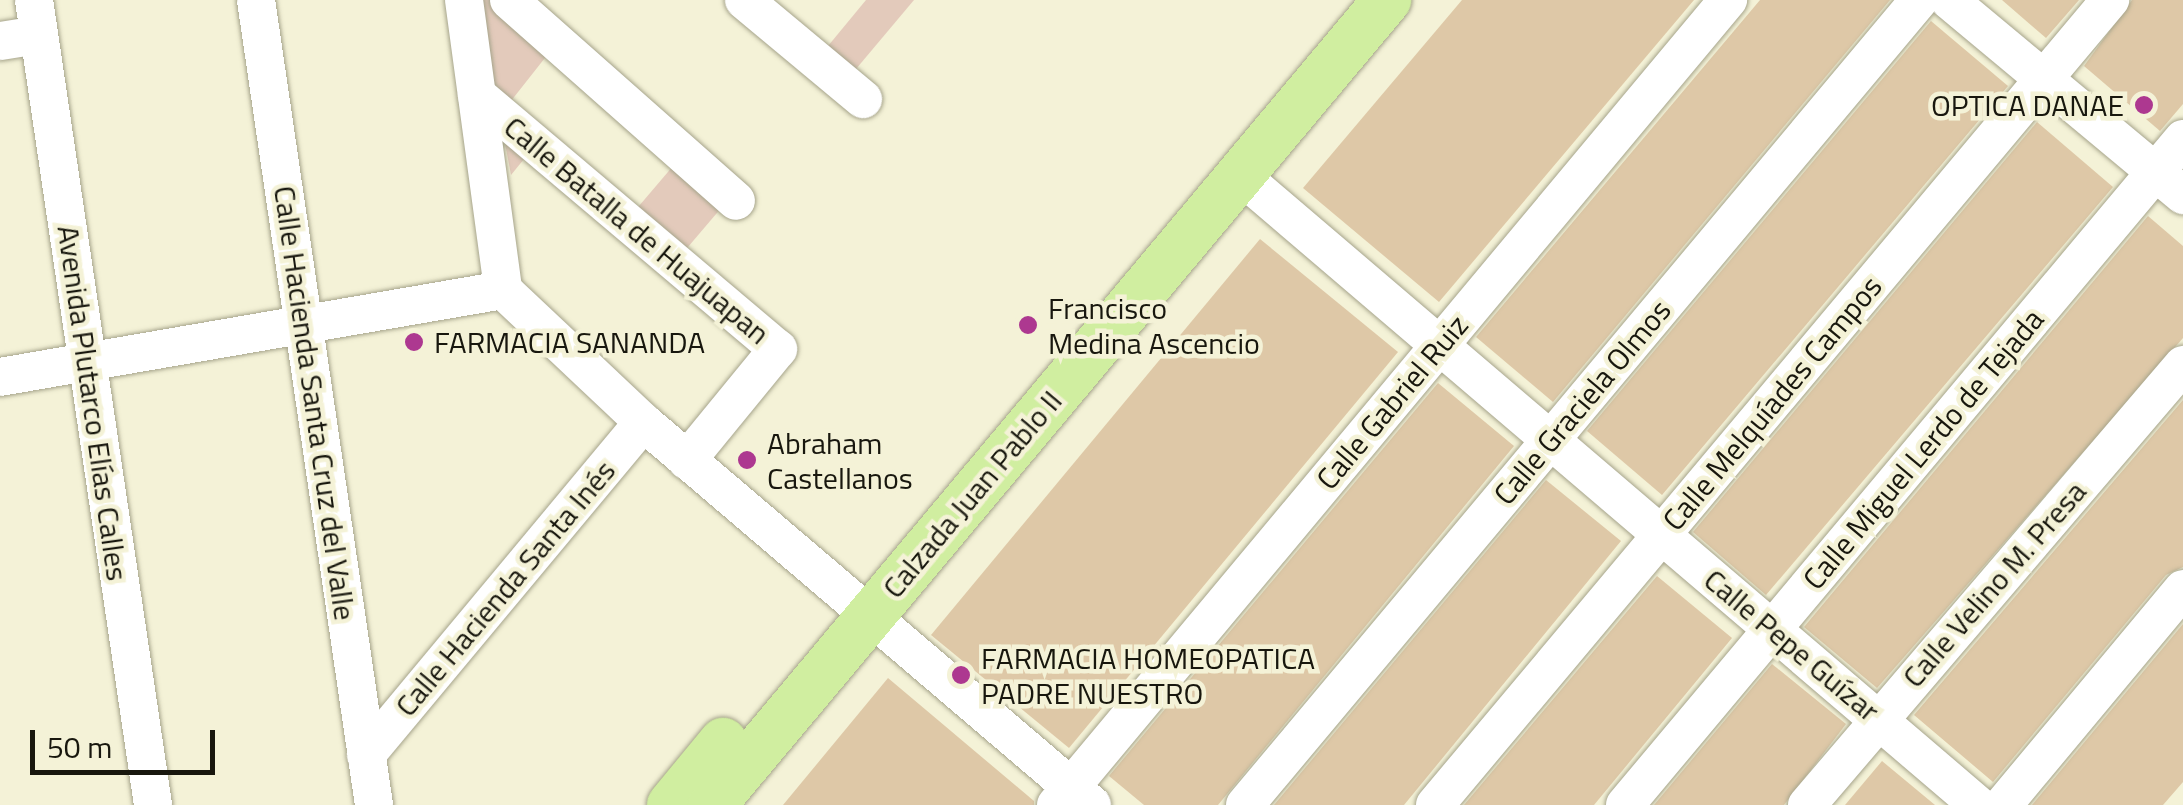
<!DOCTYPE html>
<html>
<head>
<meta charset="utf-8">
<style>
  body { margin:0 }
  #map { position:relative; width:2183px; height:805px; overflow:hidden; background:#f4f2d7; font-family:"Titillium Web",sans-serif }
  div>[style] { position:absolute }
  .green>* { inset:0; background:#e3cabb }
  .building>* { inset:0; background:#dec8a7 }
  .roads { filter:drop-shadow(0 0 2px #a6a48b) drop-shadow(0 0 2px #a6a48b) }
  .minor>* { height:38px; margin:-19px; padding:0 19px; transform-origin:19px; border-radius:19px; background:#fff }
  .major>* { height:48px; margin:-24px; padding:0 24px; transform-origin:24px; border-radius:24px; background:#d0eea0 }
  .dots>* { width:28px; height:28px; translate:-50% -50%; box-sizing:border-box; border:5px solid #f4f2d7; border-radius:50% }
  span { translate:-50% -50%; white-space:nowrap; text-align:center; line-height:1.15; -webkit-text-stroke:9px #f4f2d7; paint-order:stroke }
  .poi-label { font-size:30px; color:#18170e }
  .right { translate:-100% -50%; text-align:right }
  .left { translate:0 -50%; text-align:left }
  .street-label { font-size:30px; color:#18170e }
  .scale { position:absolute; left:30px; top:730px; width:185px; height:45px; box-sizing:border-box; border:5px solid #18170e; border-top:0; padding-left:12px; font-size:30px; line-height:35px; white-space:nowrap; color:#18170e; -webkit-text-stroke:8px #f4f2d7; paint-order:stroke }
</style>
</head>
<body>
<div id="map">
  <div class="green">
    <i style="clip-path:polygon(478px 0,498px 0,552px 49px,507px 106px,542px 137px,511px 175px)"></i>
    <i style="clip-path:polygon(866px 0,914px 0,856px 69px,828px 46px)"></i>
    <i style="clip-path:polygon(679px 159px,728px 200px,682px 254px,633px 213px)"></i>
  </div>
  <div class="building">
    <i style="clip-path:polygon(1462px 0,1694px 0,1439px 302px,1303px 188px)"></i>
    <i style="clip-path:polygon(1760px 0,1890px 0,1553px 402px,1476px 337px)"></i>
    <i style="clip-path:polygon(2002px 0,2079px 0,2046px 38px)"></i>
    <i style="clip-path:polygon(2132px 0,2183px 0,2183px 104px,2160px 131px,2084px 66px)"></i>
    <i style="clip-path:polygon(1931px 21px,2008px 86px,1662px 495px,1587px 431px)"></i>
    <i style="clip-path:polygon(2037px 122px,2113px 187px,1766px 595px,1693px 532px)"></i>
    <i style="clip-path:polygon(2148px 216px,2183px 246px,2183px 338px,1877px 688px,1804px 627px)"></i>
    <i style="clip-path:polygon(1260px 239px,1398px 352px,1069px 748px,931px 635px)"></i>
    <i style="clip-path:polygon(1438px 383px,1514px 446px,1218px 805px,1144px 805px,1109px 776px)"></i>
    <i style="clip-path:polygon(2183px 400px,2183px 567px,2166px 575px,1993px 782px,1914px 715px)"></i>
    <i style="clip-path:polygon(1546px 480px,1621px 541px,1404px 805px,1274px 805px)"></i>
    <i style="clip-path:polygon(1657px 576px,1732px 638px,1594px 805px,1464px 805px)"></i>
    <i style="clip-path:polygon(2183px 624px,2183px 782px,2163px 805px,2032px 805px)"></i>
    <i style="clip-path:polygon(1772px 664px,1846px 724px,1784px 805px,1654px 805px)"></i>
    <i style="clip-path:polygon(888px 678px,1034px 801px,1034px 805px,783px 805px)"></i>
    <i style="clip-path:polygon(1882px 761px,1935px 805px,1845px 805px)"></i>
  </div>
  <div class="roads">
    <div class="minor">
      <i style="left:34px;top:0;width:814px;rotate:81.59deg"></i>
      <i style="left:256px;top:0;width:814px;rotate:81.66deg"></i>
      <i style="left:464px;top:0;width:293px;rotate:82.3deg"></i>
      <i style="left:503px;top:290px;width:192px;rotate:43.3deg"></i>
      <i style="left:643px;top:422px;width:590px;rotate:40.46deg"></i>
      <i style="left:509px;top:0;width:303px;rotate:41.5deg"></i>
      <i style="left:744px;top:0;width:155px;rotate:39.8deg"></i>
      <i style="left:1949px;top:0;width:305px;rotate:39.8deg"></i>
      <i style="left:0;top:41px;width:39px;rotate:-9deg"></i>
      <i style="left:477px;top:95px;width:394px;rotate:40.2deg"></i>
      <i style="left:778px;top:349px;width:144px;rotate:129.3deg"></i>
      <i style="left:1240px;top:175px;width:970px;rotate:40.49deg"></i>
      <i style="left:0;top:377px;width:510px;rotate:-9.81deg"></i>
      <i style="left:366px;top:755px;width:433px;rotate:-50.2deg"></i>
      <i style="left:1056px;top:805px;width:1049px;rotate:-50.15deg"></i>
      <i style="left:1245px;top:805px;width:1050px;rotate:-50.06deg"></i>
      <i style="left:1435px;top:805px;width:1051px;rotate:-50.02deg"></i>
      <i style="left:1625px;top:805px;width:869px;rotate:-50.04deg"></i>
      <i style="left:1807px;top:805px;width:579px;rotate:-49.48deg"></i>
      <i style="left:2003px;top:805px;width:281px;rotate:-50.2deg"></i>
    </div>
    <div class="major">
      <i style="left:671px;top:805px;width:82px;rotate:-50.5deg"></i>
      <i style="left:712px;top:805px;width:1051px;rotate:-50.02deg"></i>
    </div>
  </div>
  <div class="dots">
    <i style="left:2144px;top:105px;background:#ad3890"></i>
    <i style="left:1028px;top:325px;background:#ad3890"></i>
    <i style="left:414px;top:342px;background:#ad3890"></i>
    <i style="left:747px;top:460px;background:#ad3890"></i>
    <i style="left:961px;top:675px;background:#ad3890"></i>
  </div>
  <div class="poi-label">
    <span class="right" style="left:2124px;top:105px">OPTICA DANAE</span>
    <span class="left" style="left:1048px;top:325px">Francisco<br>Medina Ascencio</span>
    <span class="left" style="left:434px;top:342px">FARMACIA SANANDA</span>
    <span class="left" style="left:767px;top:460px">Abraham<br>Castellanos</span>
    <span class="left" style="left:981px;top:675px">FARMACIA HOMEOPATICA<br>PADRE NUESTRO</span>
  </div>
  <div class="street-label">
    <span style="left:637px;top:230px;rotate:40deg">Calle Batalla de Huajuapan</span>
    <span style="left:1392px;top:402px;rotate:-50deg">Calle Gabriel Ruiz</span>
    <span style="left:1582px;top:402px;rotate:-50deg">Calle Graciela Olmos</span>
    <span style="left:93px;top:403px;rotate:82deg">Avenida Plutarco Elías Calles</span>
    <span style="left:315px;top:403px;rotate:82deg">Calle Hacienda Santa Cruz del Valle</span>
    <span style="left:1772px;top:403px;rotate:-50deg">Calle Melquíades Campos</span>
    <span style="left:1923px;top:449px;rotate:-50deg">Calle Miguel Lerdo de Tejada</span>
    <span style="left:972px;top:494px;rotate:-50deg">Calzada Juan Pablo II</span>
    <span style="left:1994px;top:584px;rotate:-49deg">Calle Velino M. Presa</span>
    <span style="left:505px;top:588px;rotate:-50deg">Calle Hacienda Santa Inés</span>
    <span style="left:1792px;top:645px;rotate:40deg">Calle Pepe Guízar</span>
  </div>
  <div class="scale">50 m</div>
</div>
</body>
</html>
